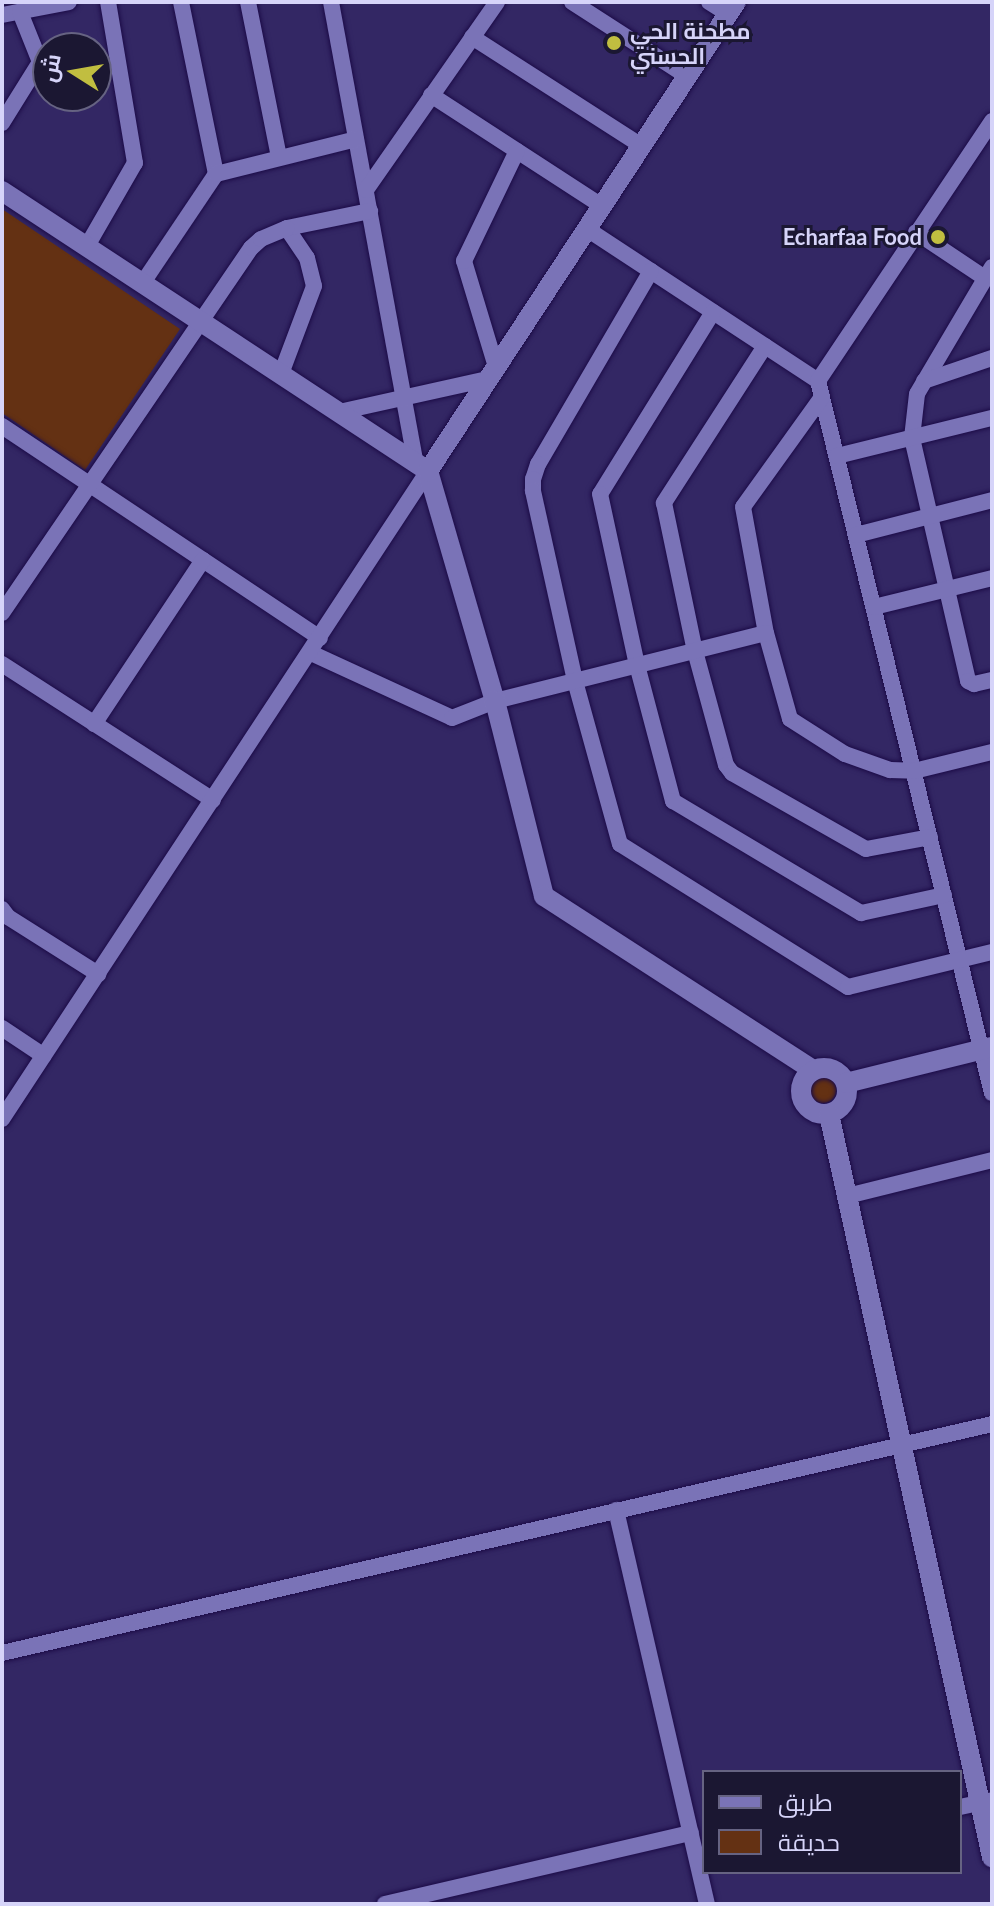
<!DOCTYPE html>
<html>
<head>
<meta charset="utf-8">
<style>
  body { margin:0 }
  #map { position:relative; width:994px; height:1906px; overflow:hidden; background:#332764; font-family:Lato,Cairo,sans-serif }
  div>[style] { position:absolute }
  .green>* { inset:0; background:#643113 }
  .round { border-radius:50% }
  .roads { filter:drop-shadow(0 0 2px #1c0b47) drop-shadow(0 0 2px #1c0b47) }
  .minor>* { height:16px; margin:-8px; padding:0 8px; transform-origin:8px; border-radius:8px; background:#7a73b7 }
  .tertiary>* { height:20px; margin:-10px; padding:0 10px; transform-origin:10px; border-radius:10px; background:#7a73b7 }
  .tertiary>.ring { margin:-10px; padding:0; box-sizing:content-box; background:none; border:20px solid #7a73b7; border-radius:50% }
  .dots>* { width:22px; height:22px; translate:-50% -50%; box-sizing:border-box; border:4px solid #1b1732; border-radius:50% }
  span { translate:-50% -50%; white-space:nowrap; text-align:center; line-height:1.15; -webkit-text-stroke:6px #1b1732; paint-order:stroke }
  .poi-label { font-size:22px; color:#d6d4f9; font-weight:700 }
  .left { translate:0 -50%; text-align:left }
  .right { translate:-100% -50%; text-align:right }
  .frame { position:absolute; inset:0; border:4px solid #d6d4f9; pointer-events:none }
  .legend { position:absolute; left:702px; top:1770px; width:260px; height:104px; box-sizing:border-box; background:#1b1732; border:2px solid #666382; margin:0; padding:10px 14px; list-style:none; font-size:24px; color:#d6d4f9 }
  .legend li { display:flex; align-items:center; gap:16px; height:40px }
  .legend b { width:40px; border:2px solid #666382 }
  .north { position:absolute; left:32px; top:32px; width:80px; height:80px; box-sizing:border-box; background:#1b1732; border:2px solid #666382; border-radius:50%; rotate:281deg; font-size:22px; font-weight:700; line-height:32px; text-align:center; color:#d6d4f9 }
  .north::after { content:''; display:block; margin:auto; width:28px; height:36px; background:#c1be40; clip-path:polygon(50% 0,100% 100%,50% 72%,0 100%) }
</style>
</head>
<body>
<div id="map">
  <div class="green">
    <i style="clip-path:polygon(2px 209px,180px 329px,85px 470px,2px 413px)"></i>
    <i class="round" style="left:810px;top:1077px;width:26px;height:26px"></i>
  </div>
  <div class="roads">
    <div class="minor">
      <i style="left:181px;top:2px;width:176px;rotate:78.5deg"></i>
      <i style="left:248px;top:2px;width:158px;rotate:78.7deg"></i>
      <i style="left:331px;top:2px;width:470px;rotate:79.6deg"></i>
      <i style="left:572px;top:2px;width:137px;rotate:32.8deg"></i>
      <i style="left:709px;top:2px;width:22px;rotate:32deg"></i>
      <i style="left:2px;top:15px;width:68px;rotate:-11deg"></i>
      <i style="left:472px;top:37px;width:202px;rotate:32.7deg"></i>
      <i style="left:431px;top:95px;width:204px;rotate:33deg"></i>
      <i style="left:2px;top:123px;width:72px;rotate:-58.1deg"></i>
      <i style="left:40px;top:62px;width:54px;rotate:-111.8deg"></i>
      <i style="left:366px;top:190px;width:229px;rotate:-55.1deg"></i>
      <i style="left:587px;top:229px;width:277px;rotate:33.3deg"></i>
      <i style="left:818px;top:381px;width:733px;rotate:76.27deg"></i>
      <i style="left:916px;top:232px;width:83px;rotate:33.7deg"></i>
      <i style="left:87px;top:246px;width:96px;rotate:-60deg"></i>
      <i style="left:135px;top:163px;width:163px;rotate:-99.5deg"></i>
      <i style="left:992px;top:267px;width:147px;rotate:120.6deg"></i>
      <i style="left:917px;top:394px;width:44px;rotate:96.5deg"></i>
      <i style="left:912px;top:438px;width:249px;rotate:77deg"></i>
      <i style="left:968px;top:681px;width:7px;rotate:27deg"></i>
      <i style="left:974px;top:684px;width:18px;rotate:-13deg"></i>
      <i style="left:651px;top:271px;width:224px;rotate:120.3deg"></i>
      <i style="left:538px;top:464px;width:16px;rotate:108deg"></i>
      <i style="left:533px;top:479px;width:12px;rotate:90deg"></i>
      <i style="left:533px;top:491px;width:195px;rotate:77.5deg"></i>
      <i style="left:575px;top:681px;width:169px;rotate:74.6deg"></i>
      <i style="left:620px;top:844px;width:269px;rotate:32.1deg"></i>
      <i style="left:848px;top:987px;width:148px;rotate:-13.7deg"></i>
      <i style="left:142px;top:284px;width:133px;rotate:-56.1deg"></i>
      <i style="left:216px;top:174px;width:144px;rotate:-14deg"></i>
      <i style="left:713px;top:312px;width:214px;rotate:121.8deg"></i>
      <i style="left:600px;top:494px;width:175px;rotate:77.8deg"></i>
      <i style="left:637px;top:665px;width:141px;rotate:75.2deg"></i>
      <i style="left:673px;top:801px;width:219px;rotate:30.8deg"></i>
      <i style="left:861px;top:913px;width:85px;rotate:-12.2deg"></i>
      <i style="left:765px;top:346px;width:187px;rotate:122.8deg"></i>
      <i style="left:664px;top:503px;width:151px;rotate:78.2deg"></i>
      <i style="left:695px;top:651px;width:118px;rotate:74.8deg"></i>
      <i style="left:726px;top:765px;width:10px;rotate:53deg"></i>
      <i style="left:732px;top:773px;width:154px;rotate:29.6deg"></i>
      <i style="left:866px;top:849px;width:65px;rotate:-10.6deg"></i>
      <i style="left:496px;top:367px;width:111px;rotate:-106.8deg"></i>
      <i style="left:464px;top:261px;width:122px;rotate:-64.3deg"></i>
      <i style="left:281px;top:374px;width:94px;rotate:-69.4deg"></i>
      <i style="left:314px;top:286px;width:29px;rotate:-104deg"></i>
      <i style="left:307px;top:258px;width:36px;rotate:-124deg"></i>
      <i style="left:287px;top:228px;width:85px;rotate:-11.6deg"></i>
      <i style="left:818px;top:381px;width:313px;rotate:-56.2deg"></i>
      <i style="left:924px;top:381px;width:72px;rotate:-18.7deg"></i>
      <i style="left:822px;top:397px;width:135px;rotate:125.7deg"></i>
      <i style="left:743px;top:507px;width:128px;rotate:79.7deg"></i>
      <i style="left:766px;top:633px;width:89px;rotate:74.4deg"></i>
      <i style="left:790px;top:719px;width:65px;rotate:32.5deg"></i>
      <i style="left:845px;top:754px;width:48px;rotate:19.6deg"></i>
      <i style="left:890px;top:770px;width:24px;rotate:2deg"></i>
      <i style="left:914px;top:771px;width:80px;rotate:-13.7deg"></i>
      <i style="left:339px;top:412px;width:153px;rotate:-12.5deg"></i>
      <i style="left:2px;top:426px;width:382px;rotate:33.7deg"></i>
      <i style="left:837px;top:456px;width:160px;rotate:-13.8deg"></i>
      <i style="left:856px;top:535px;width:140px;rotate:-14.4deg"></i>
      <i style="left:874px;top:607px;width:122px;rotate:-13.8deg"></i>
      <i style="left:2px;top:613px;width:442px;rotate:-55.7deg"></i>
      <i style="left:251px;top:248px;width:13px;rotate:-42deg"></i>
      <i style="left:261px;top:239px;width:28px;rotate:-23deg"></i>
      <i style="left:311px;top:653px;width:155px;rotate:24.7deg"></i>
      <i style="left:452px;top:718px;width:46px;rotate:-21.6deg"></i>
      <i style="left:495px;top:701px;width:279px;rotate:-14.1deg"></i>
      <i style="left:2px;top:664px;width:251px;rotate:32.8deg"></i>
      <i style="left:94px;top:724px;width:197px;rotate:-56.4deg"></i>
      <i style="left:2px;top:909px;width:10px;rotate:53deg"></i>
      <i style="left:8px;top:917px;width:107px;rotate:32.3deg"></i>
      <i style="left:2px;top:1028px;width:50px;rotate:33.7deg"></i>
      <i style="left:2px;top:1119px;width:775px;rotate:-56.68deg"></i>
      <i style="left:847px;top:1196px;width:149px;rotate:-13.9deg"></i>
      <i style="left:616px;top:1510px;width:404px;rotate:77deg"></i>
      <i style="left:2px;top:1653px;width:1016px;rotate:-13.02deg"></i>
      <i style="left:960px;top:1807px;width:33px;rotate:-12deg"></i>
      <i style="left:385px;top:1904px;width:314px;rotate:-13.1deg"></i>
    </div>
    <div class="tertiary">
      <i style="left:2px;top:191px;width:510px;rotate:33.32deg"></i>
      <i style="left:428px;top:471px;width:240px;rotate:73.8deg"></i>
      <i style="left:495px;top:701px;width:201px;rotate:75.9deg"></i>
      <i style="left:544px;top:896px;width:320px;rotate:32.9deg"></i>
      <i style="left:428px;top:471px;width:561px;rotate:-56.71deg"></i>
      <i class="ring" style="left:801px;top:1068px;width:26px;height:26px"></i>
      <i style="left:846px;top:1083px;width:150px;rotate:-13.9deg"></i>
      <i style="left:829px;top:1114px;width:761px;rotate:77.63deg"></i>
    </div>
  </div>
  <div class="dots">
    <i style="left:614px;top:43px;background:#c1be40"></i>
    <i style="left:938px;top:237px;background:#c1be40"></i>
  </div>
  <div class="poi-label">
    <span class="left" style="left:630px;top:43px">مطحنة الحي<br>الحسني</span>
    <span class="right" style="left:922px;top:237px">Echarfaa Food</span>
  </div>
  <div class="frame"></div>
  <ul class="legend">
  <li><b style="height:10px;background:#7a73b7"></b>طريق</li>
  <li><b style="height:22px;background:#643113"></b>حديقة</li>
  </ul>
  <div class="north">ش</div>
</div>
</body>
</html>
